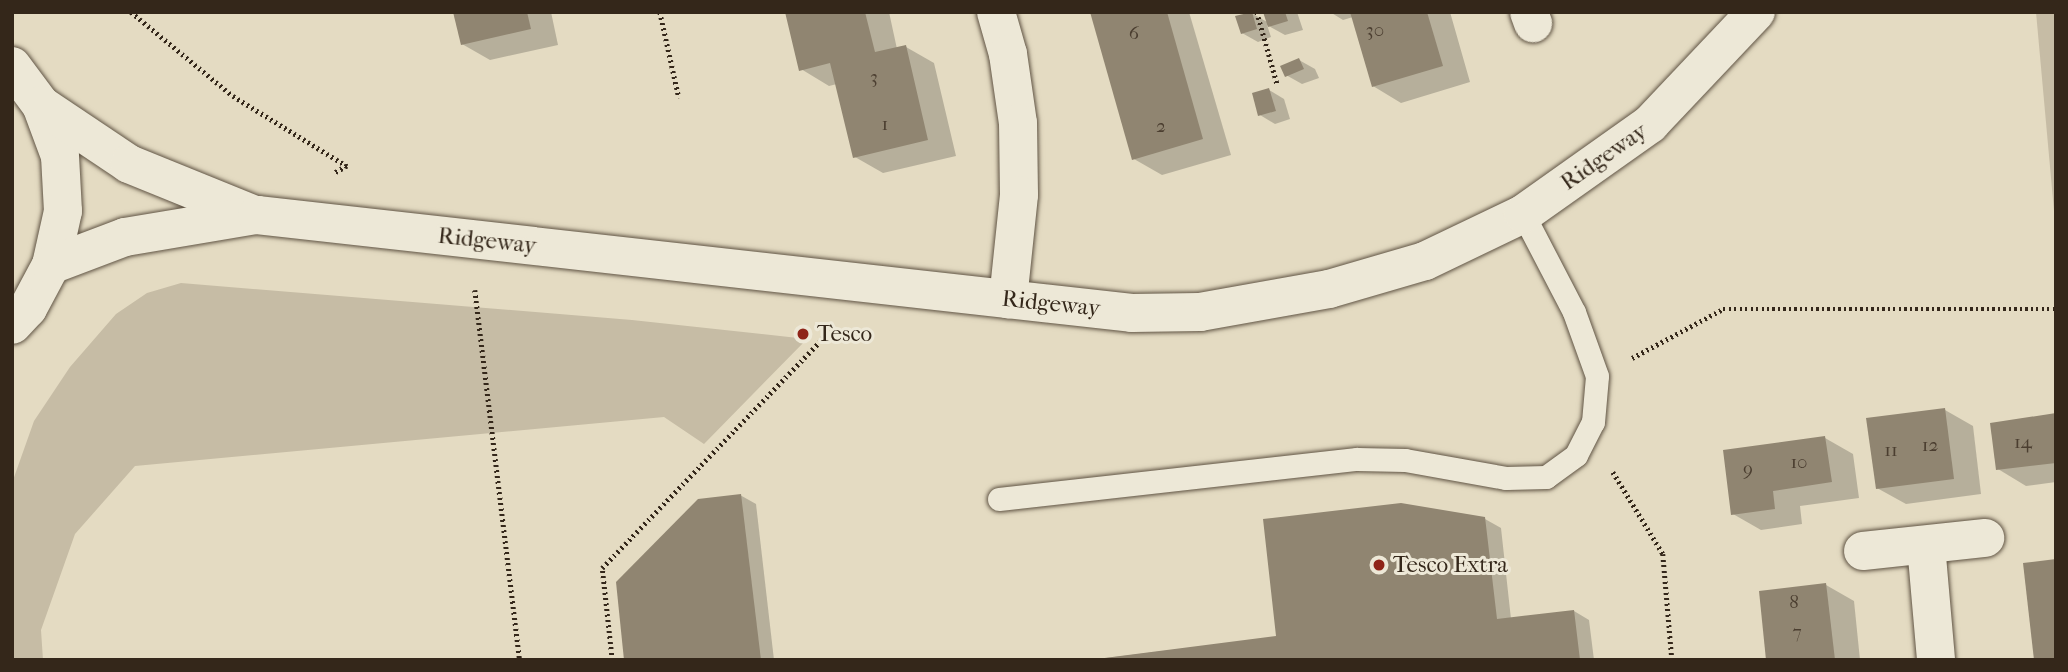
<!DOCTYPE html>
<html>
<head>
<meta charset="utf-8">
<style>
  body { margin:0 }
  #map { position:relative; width:2068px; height:672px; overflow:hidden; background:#e4dbc2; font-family:"IM FELL French Canon",serif }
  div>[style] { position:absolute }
  .green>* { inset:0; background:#c6bca5 }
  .shadow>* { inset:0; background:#0003 }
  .building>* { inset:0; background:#908571 }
  .path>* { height:4.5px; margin-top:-2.25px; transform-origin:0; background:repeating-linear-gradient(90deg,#34271a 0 2px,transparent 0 5.5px) }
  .roads { filter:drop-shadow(0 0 2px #605444) drop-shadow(0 0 2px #605444) }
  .service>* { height:23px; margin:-11.5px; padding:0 11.5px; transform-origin:11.5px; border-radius:11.5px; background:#ede8d7 }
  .minor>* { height:38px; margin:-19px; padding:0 19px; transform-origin:19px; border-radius:19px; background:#ede8d7 }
  .tertiary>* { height:38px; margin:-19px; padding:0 19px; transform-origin:19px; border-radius:19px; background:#ede8d7 }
  .dots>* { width:19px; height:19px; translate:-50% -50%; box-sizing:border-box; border:4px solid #ede8d7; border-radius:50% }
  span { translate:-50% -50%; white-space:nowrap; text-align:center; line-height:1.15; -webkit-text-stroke:6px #ede8d7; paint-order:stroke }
  .number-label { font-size:19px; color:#4b3e30 }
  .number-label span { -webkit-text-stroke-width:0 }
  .street-label { font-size:23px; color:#34271a }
  .poi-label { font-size:23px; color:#34271a }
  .left { translate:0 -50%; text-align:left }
  .frame { position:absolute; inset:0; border:14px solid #34271a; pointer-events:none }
</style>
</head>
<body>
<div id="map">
  <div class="green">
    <i style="clip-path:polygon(2036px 12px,2056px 12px,2056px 233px)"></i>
    <i style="clip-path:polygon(181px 283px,632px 320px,807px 339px,704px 444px,664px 417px,135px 466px,75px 534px,41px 630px,43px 660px,12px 660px,12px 483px,34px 421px,70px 367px,116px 314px,147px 293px)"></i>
  </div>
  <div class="shadow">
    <i style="clip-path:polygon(455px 12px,551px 12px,558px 45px,490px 60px,462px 44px)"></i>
    <i style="clip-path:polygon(787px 12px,889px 12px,897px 49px,906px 47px,934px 63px,956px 156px,883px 173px,855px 157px,837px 84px,829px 86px,801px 69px)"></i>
    <i style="clip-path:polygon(1091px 12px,1189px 12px,1231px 155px,1162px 175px,1134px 159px)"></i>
    <i style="clip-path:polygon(1265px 12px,1297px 12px,1303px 30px,1285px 35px,1267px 25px,1271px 37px,1258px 42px,1242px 33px,1251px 13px,1269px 23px)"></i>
    <i style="clip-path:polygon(1330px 12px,1450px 12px,1470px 82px,1401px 103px,1373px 86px,1353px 17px,1343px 20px)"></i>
    <i style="clip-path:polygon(1299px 60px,1315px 69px,1319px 78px,1302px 84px,1286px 75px)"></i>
    <i style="clip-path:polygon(1269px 90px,1284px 99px,1290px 119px,1275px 124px,1260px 115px)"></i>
    <i style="clip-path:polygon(1945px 410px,1973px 426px,1981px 494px,1906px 504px,1877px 488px)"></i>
    <i style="clip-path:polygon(2056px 415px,2056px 482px,2026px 486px,1998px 469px)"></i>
    <i style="clip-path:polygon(1825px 438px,1853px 454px,1859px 498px,1800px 506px,1802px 524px,1761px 530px,1733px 514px)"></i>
    <i style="clip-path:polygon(740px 495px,756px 504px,774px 660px,626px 660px)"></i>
    <i style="clip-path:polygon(1485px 519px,1501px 528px,1511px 619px,1574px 611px,1589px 620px,1594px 660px,1090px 660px,1278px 637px)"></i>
    <i style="clip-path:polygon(1826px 585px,1854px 601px,1860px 660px,1768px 660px)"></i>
  </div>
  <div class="building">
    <i style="clip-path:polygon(453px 12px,527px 12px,531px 29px,461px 45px)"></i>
    <i style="clip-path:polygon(785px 12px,865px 12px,875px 52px,906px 45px,928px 140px,853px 158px,830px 63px,799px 71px)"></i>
    <i style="clip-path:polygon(1090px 12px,1167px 12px,1203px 139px,1132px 160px)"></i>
    <i style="clip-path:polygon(1252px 12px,1257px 29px,1241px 34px,1235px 16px)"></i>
    <i style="clip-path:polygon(1263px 12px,1285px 12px,1288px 21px,1268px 27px)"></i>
    <i style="clip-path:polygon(1350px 12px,1427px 12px,1443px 66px,1372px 87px)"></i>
    <i style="clip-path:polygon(1299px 58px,1304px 69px,1285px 77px,1280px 66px)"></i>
    <i style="clip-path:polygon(1269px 88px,1276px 111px,1258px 116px,1252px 93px)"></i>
    <i style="clip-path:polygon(1945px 408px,1954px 479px,1876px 489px,1866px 418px)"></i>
    <i style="clip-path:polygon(2056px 413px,2056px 463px,1996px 470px,1990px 423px)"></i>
    <i style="clip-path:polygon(1825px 436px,1832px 482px,1773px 491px,1775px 509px,1731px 515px,1723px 450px)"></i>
    <i style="clip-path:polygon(741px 494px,761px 660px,624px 660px,616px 582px,698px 499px)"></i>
    <i style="clip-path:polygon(1401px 503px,1485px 517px,1497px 619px,1574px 610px,1580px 660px,1089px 660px,1276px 636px,1263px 519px)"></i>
    <i style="clip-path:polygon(2056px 559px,2056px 660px,2034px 660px,2023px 563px)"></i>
    <i style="clip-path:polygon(1826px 583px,1835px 660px,1766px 660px,1759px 591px)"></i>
  </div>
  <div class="path">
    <i style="left:131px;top:12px;width:132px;rotate:39.5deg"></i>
    <i style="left:233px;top:96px;width:134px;rotate:31.6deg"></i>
    <i style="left:347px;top:166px;width:16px;rotate:150deg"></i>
    <i style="left:660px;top:12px;width:88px;rotate:77.5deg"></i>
    <i style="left:1257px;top:12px;width:74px;rotate:74.3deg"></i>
    <i style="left:475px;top:290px;width:373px;rotate:83.1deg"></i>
    <i style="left:1632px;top:358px;width:103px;rotate:-28.3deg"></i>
    <i style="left:1723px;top:309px;width:333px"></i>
    <i style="left:1613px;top:472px;width:96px;rotate:58.6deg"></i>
    <i style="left:1663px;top:554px;width:106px;rotate:85.1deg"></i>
    <i style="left:612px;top:660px;width:93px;rotate:-96.2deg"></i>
    <i style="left:602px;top:568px;width:319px;rotate:-46.1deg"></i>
    <i style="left:823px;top:338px;width:11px;rotate:-85deg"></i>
  </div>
  <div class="roads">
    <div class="service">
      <i style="left:999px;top:499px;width:360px;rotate:-6.4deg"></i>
      <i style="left:1357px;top:459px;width:48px;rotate:1.2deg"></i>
      <i style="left:1405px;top:460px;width:103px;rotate:10.1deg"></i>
      <i style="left:1506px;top:478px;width:40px;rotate:-1.4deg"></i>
      <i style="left:1546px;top:477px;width:37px;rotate:-36deg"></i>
      <i style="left:1576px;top:455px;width:37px;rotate:-63deg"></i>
      <i style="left:1593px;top:422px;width:46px;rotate:-85deg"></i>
      <i style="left:1597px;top:376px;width:68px;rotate:-109.8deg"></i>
      <i style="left:1574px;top:312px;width:110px;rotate:-117.5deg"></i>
    </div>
    <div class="minor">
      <i style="left:996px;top:12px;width:44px;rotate:74.1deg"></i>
      <i style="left:1008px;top:54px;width:70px;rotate:81.8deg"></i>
      <i style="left:1018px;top:123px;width:72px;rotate:89.2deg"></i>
      <i style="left:1019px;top:195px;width:105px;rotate:96deg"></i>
      <i style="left:1529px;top:12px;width:12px;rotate:70deg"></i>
      <i style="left:1926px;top:545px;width:115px;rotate:85deg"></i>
      <i style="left:1863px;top:551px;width:123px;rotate:-6.1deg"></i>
    </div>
    <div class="tertiary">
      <i style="left:12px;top:66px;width:49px;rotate:53.4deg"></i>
      <i style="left:41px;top:105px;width:54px;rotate:69.6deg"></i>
      <i style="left:60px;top:156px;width:55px;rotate:86.9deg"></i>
      <i style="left:63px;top:211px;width:55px;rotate:102.5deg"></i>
      <i style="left:51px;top:265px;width:49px;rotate:118.1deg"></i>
      <i style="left:28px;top:308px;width:23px;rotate:133deg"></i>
      <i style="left:41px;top:105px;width:106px;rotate:33.8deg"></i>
      <i style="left:129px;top:164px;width:133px;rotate:22.1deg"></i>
      <i style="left:51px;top:265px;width:79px;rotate:-20.7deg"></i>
      <i style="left:125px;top:237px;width:134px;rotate:-9.5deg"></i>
      <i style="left:257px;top:215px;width:880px;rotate:6.39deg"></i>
      <i style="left:1132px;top:313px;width:68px;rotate:-0.8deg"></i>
      <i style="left:1200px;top:312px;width:131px;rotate:-10.1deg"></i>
      <i style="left:1329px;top:289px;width:100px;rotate:-16.3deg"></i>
      <i style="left:1425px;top:261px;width:109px;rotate:-25.6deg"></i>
      <i style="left:1523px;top:214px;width:156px;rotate:-35.3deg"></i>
      <i style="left:1650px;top:124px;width:154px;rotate:-46.6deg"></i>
    </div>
  </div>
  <div class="dots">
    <i style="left:803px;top:334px;background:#8f2418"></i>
    <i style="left:1379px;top:565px;background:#8f2418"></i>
  </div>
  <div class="number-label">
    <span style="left:1375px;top:31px">30</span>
    <span style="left:1134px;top:34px">6</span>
    <span style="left:874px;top:78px">3</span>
    <span style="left:885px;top:125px">1</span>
    <span style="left:1161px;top:127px">2</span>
    <span style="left:2023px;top:443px">14</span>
    <span style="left:1930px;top:446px">12</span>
    <span style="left:1891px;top:451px">11</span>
    <span style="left:1799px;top:463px">10</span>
    <span style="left:1748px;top:470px">9</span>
    <span style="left:1794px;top:603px">8</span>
    <span style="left:1797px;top:633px">7</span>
  </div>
  <div class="street-label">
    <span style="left:1604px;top:157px;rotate:-35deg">Ridgeway</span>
    <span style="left:487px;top:241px;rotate:6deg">Ridgeway</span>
    <span style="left:1051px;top:304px;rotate:6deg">Ridgeway</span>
  </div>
  <div class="poi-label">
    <span class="left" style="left:817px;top:334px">Tesco</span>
    <span class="left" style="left:1393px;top:565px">Tesco Extra</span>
  </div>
  <div class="frame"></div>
</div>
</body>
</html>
